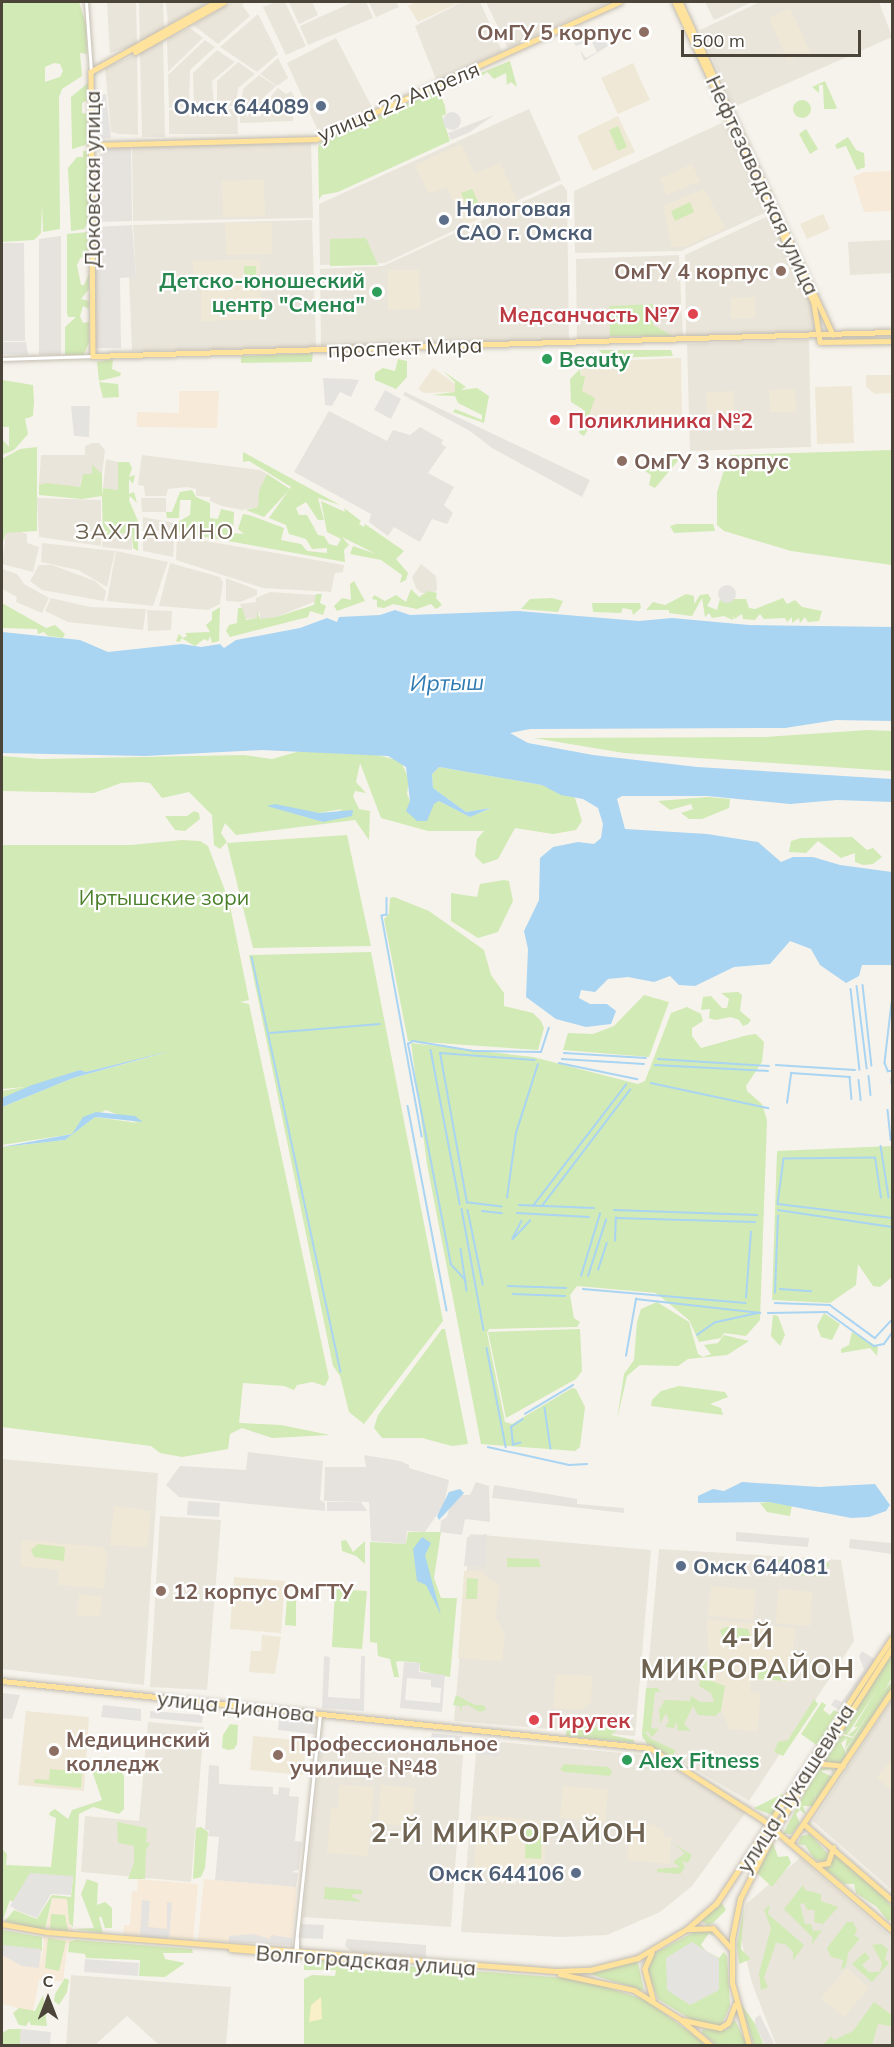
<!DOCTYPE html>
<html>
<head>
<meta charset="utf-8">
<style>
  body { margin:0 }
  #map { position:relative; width:894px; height:2047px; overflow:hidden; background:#f6f3ec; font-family:Mulish,sans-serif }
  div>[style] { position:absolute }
  .residential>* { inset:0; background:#eae5da }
  .commercial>* { inset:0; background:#f7ead8 }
  .industrial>* { inset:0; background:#e6e2dd }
  .education>* { inset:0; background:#efe8d6 }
  .green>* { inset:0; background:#d2eab5 }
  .round { border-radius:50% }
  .sand>* { inset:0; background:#f9efc9 }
  .parking>* { inset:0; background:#e5e3e0 }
  .water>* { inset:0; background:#a9d4f2 }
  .stream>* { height:1.5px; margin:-0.75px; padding:0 0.75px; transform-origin:0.75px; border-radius:0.75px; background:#a9d4f2 }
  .roads { filter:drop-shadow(0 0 2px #c2bbae) drop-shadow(0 0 2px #c2bbae) }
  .minor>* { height:3px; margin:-1.5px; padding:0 1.5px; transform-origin:1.5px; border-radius:1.5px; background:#fff }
  .major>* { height:4.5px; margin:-2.25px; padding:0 2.25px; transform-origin:2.25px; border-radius:2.25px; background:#ffe39c }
  .dots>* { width:16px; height:16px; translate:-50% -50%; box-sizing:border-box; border:3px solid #fff; border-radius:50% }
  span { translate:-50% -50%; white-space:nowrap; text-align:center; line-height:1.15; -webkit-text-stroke:4.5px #fff; paint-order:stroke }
  .education-label { font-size:21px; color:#785e54; font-weight:700 }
  .right { translate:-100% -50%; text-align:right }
  .left { translate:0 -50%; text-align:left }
  .street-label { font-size:21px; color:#4b4439 }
  .service-label { font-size:21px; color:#4e5e75; font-weight:700 }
  .leisure-label { font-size:21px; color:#27864d; font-weight:700 }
  .health-label { font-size:21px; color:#be3a42; font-weight:700 }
  .park-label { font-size:21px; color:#4a7f2a }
  .neighbourhood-label { font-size:22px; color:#6e6250; letter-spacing:1.5px }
  .water-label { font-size:22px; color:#2e7ab2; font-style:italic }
  .district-label { font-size:27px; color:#6e6250; font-weight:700; letter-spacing:1.5px }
  .frame { position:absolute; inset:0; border:3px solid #4b4439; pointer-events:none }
  .north { position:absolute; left:18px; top:1969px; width:60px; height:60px; -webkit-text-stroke:4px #fff; paint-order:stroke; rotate:0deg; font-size:16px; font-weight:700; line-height:24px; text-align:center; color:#4b4439 }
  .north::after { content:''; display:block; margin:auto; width:21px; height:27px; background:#4b4439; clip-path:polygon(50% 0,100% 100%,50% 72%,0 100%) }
  .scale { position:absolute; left:681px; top:30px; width:180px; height:27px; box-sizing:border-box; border:3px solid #4b4439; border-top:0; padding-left:8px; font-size:18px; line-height:21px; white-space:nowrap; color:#4b4439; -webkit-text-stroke:4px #fff; paint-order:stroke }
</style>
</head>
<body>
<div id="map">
  <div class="residential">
    <i style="clip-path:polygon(107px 2px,136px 2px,137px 45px,110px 53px)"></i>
    <i style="clip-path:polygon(139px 2px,163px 2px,164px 29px,140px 43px)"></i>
    <i style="clip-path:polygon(166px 2px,209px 2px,168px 25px)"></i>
    <i style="clip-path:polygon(232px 2px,246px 2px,242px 5px,250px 16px,218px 44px,193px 25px)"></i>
    <i style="clip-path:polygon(276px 2px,285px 2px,306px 46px,286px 55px,263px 7px)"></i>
    <i style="clip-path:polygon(289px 2px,312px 2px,318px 15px,299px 24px)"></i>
    <i style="clip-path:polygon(353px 2px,366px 2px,373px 18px,308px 45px,300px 26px)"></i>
    <i style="clip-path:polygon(369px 2px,396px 2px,399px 7px,376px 17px)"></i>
    <i style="clip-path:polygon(462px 2px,480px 2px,502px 51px,437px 82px,415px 26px)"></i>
    <i style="clip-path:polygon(486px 2px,609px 2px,508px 48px)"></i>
    <i style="clip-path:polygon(705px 2px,752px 2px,714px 20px)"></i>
    <i style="clip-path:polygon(760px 2px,879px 2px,892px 37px,734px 107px,700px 30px)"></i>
    <i style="clip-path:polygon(258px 14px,278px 54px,257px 72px,220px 47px)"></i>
    <i style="clip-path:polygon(190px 28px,203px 38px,168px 72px,167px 39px)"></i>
    <i style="clip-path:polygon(336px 38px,374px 111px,320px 135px,287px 63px)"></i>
    <i style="clip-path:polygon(205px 40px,215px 47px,190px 70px,189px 107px,169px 108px,168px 75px)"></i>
    <i style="clip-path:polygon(163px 41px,165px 137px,142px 137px,140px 53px)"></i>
    <i style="clip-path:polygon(217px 50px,235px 62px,212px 81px,214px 107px,194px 107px,193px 73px)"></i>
    <i style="clip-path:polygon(137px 54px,138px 135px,119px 134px,111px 132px,105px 68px)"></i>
    <i style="clip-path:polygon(278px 58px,288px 78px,277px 86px,260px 74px)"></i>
    <i style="clip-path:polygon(238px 62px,255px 74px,238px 88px,236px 106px,217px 106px,217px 81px)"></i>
    <i style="clip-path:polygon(259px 75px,276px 86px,261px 100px,261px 105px,241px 105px,243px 89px)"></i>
    <i style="clip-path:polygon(278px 88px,286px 94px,291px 91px,298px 104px,263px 106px)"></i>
    <i style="clip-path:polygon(293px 108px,293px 121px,240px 123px,240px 109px)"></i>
    <i style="clip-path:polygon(237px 109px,238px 134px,169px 134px,169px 110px)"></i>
    <i style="clip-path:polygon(529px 109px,561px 180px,385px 263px,320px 265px,319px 204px)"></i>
    <i style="clip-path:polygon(726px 121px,767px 212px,681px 251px,575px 253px,574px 191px)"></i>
    <i style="clip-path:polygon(311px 143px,313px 218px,133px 221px,132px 146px)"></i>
    <i style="clip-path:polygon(562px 184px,567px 191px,569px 340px,321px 346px,320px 269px,383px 266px)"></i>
    <i style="clip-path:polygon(770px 215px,812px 304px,815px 333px,686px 337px,685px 255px)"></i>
    <i style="clip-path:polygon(312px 220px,316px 347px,132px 351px,129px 277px,136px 277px,133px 225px)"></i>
    <i style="clip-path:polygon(892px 240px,892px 273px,850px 275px,848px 242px)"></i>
    <i style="clip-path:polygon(679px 255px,683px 337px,577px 340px,576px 259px)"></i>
    <i style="clip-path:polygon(809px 340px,811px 447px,690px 451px,687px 344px)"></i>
    <i style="clip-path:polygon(93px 443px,99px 443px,105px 450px,102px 474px,81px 479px,80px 487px,39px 485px,41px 455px,85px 455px,85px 446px)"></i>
    <i style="clip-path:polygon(142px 455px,260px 470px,267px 474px,258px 507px,242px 510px,222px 506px,210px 501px,210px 497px,196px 496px,196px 489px,187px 487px,168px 489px,166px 496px,145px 496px,144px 486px,138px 485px)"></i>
    <i style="clip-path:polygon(106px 459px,118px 462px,118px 490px,103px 488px)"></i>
    <i style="clip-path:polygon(37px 498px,101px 500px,101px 546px,39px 537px)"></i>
    <i style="clip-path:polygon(141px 498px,166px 498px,166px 512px,142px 512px)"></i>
    <i style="clip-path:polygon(143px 517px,175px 523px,173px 557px,143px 551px)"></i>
    <i style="clip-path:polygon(18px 531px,27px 534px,27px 543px,39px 547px,33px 572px,2px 564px,6px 533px)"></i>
    <i style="clip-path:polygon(114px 533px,118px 540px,122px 533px,132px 533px,132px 550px,102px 547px,103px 536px)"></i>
    <i style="clip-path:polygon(177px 536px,344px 565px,343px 572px,335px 573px,331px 592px,263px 588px,176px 560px)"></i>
    <i style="clip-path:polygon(42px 543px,115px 551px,107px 587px,78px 570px,41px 562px)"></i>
    <i style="clip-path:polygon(116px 551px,168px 562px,153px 606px,107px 601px)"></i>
    <i style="clip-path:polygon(170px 563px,220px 577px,223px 582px,220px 604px,208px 610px,159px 606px)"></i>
    <i style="clip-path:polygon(421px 564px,436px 576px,437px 590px,434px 593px,421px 593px,416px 588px,412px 577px)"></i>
    <i style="clip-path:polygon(39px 565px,52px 565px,95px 581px,106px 591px,104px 601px,42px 590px,30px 581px)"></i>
    <i style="clip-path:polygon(2px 569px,17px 574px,24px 584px,49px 598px,42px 613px,16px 602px,17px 597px,2px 589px)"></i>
    <i style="clip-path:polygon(226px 578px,257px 590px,257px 595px,240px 602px,226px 601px)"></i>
    <i style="clip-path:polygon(270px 592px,316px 595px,316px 601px,276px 617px,260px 620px,260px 611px,257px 618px,245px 619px,240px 604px,256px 602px,256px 598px)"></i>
    <i style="clip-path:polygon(51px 598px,90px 607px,146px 609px,143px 630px,68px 622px,45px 611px)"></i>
    <i style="clip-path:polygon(147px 610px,172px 611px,171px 630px,148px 631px)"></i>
    <i style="clip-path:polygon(2px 1459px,158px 1473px,144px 1685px,2px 1669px)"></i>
    <i style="clip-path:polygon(160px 1516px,221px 1520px,207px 1690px,150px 1687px)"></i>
    <i style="clip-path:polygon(470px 1534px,651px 1550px,635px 1736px,454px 1721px)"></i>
    <i style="clip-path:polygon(659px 1549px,841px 1560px,854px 1641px,749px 1801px,642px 1738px)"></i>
    <i style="clip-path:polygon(892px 1700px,892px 1890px,813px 1821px)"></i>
    <i style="clip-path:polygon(148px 1722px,204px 1727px,191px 1882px,81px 1872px,85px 1816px,139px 1821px)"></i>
    <i style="clip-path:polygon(477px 1740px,654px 1756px,746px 1812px,692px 1886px,660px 1912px,607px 1935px,560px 1937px,461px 1932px)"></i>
    <i style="clip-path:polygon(322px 1742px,463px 1755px,451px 1927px,303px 1917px)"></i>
    <i style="clip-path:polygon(800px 1858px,892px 1938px,892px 2045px,776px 2045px,752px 1983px,740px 1935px,746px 1904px)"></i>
    <i style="clip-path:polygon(71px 1975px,231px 1987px,226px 2045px,159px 2045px,127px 2016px,95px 2045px,66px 2046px)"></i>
  </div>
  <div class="commercial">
    <i style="clip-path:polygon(892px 171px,892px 211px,864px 212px,853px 177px,864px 172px)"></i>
    <i style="clip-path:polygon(179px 391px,219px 391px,217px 428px,137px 427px,137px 412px,179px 413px)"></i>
    <i style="clip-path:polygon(138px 1879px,198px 1884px,193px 1941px,123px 1937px,124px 1925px,130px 1925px,132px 1891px,137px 1891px)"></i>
    <i style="clip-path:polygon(204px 1879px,297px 1887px,291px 1945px,198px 1940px)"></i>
    <i style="clip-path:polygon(52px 1898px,67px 1899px,69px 1923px,75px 1933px,46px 1930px)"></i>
    <i style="clip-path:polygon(42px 1936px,75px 1940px,68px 1943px,63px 1981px,39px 1980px,33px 2012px,2px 2004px,2px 1947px,41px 1950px,41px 1966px,44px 1939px)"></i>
  </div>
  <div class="industrial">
    <i style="clip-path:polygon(494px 115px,470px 132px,451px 140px,448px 133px)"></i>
    <i style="clip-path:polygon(131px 146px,132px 221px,97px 222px,96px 158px,107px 148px)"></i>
    <i style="clip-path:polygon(132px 225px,136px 277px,120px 278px,121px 348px,95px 348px,95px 227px)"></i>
    <i style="clip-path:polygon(61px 236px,61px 355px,39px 355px,39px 239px)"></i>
    <i style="clip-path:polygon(2px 243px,24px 243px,25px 341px,2px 341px)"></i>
    <i style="clip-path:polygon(405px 392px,590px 480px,582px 497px,492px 448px,470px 431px,403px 395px)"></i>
    <i style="clip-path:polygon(329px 411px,387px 441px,393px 430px,410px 435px,420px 427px,443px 440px,441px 444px,446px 447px,428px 473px,454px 487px,444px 505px,453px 513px,447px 524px,432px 519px,420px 542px,394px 527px,388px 536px,369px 522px,371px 514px,294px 472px)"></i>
    <i style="clip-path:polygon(248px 1452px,323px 1461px,320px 1500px,325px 1503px,325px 1511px,179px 1497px,166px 1485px,180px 1466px,246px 1470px)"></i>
    <i style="clip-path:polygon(364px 1455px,400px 1461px,409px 1465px,409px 1468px,449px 1480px,444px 1504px,425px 1532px,407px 1531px,406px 1544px,371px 1541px,369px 1502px,324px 1501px,325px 1467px,366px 1467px)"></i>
    <i style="clip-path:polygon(476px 1482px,489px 1486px,490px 1522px,465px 1519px,462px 1535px,440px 1532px,441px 1521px,447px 1517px,450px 1506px,462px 1495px,470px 1495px)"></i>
    <i style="clip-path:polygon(494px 1485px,577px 1499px,577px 1504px,624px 1508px,624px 1513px,492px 1498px)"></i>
    <i style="clip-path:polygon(736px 1532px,809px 1538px,808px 1547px,736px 1541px)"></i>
    <i style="clip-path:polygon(487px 1534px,485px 1567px,464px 1566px,467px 1537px)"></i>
    <i style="clip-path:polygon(850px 1539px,892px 1543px,892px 1554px,849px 1548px)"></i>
    <i style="clip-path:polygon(2px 1693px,20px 1695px,12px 1719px,2px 1718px)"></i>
    <i style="clip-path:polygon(209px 1765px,219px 1766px,219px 1784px,273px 1787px,273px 1794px,278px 1795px,279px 1787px,290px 1788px,289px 1796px,299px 1797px,295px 1841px,302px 1842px,300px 1858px,299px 1869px,292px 1872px,298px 1873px,296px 1887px,215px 1880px,219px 1837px,208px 1836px,209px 1830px,205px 1830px)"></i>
    <i style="clip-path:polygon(347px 1939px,426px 1945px,426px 1957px,352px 1952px,345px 1946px)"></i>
    <i style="clip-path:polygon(760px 2015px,773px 2041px,774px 2045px,765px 2045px,755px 2025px,755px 2018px)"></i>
  </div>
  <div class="education">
    <i style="clip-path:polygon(416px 2px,461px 2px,418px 22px,408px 6px)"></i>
    <i style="clip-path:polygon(790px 8px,810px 52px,788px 61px,769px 18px)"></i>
    <i style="clip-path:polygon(633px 63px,650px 100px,618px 114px,601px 78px)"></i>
    <i style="clip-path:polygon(618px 116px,635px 152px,593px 171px,577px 136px)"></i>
    <i style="clip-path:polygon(461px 144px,475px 174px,500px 163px,518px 201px,464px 225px,447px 187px,429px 194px,415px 165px)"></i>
    <i style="clip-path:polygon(692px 164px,700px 181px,667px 195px,660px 179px)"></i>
    <i style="clip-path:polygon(264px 180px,265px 216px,223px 217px,222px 181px)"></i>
    <i style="clip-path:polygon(704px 189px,725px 228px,684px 247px,672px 247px,663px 206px)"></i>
    <i style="clip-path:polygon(823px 214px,830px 229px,807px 239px,800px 224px)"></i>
    <i style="clip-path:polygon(225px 223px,272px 223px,272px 254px,226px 255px)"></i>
    <i style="clip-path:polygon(260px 260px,261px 320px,201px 321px,201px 286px,193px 286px,193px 261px)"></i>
    <i style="clip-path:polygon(388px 270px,419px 270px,420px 309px,388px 310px)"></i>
    <i style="clip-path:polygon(755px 297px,755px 318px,731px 319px,731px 298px)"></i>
    <i style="clip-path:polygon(681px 358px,682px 419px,661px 416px,583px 423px,581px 362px)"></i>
    <i style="clip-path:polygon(433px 368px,455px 384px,455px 392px,424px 393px,418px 389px)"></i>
    <i style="clip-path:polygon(866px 375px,891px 375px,892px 393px,875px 394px,866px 387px)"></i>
    <i style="clip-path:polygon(852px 386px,854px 443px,817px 444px,815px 387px)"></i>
    <i style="clip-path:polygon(795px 389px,796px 412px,770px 412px,769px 390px)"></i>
    <i style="clip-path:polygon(734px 391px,734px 413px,707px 414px,706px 392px)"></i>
    <i style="clip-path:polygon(114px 1506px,151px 1511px,147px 1547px,110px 1545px)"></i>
    <i style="clip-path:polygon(21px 1540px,103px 1547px,107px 1552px,104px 1588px,58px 1585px,59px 1570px,21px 1566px)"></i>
    <i style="clip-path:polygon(464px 1571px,480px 1571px,499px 1586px,496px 1618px,505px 1635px,502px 1661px,458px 1658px)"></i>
    <i style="clip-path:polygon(234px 1577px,285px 1581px,281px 1633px,230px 1629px)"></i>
    <i style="clip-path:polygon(711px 1586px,755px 1590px,753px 1620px,708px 1616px)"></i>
    <i style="clip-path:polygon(778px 1589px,812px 1592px,810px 1626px,776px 1623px)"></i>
    <i style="clip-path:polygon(79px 1594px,102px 1597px,100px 1617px,77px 1615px)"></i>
    <i style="clip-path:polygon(707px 1619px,795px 1628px,791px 1682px,751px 1680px,750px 1692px,760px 1693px,758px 1731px,729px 1729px,710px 1683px)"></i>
    <i style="clip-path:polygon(262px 1635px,281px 1637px,275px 1674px,249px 1672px,251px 1651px,261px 1651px)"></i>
    <i style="clip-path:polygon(556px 1674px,592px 1676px,591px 1702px,580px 1710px,553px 1708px)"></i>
    <i style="clip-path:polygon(26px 1711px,89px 1717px,84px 1791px,18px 1785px)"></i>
    <i style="clip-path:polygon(253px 1736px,306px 1741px,303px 1775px,250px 1770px)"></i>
    <i style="clip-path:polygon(892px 1759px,892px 1790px,876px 1778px)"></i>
    <i style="clip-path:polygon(339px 1785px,374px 1787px,368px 1856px,327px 1853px,331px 1808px,338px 1809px)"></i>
    <i style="clip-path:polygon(381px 1785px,415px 1788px,412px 1826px,378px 1823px)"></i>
    <i style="clip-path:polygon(563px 1786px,608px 1790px,605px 1822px,560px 1818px)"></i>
    <i style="clip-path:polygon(478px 1815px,546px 1821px,544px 1874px,474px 1869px)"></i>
    <i style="clip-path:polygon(630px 1821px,654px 1825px,664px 1832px,663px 1837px,671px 1838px,670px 1864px,627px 1860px)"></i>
    <i style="clip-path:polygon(847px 1968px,869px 1988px,844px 2017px,821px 1998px)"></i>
  </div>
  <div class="green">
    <i style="clip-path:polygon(evenodd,2px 2px,79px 2px,86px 24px,87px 54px,80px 53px,82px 76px,62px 89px,59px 97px,60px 229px,43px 232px,42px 203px,41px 233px,34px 240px,2px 242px,2px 2px,54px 63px,60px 64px,63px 71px,60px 77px,45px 82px,45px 67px,54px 63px)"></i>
    <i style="clip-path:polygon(510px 61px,517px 87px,511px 82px,507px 85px,506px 73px,494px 79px,487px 72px,481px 77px,481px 73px)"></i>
    <i style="clip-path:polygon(825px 81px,837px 108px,835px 109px,824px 109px,823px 85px,819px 85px,819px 93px,812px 87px)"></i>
    <i style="clip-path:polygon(89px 82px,89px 99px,82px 103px,82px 113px,88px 114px,89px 144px,72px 149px,71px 97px)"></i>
    <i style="clip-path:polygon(438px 89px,445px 106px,446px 114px,442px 116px,450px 141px,338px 192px,322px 195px,319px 200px,318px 147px,321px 142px)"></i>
    <i class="round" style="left:793px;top:100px;width:18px;height:18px"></i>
    <i style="clip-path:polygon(618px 126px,627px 147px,618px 151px,609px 130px)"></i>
    <i style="clip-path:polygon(806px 129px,818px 149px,810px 154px,799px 134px)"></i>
    <i style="clip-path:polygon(848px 137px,856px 150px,864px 153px,865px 167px,857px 170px,846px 146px,837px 149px,835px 145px)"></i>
    <i style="clip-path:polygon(83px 151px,88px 151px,89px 155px,90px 220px,84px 229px,71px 231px,68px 168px,77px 157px,83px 157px)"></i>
    <i style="clip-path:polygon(472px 189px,481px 208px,470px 213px,461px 193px)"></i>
    <i style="clip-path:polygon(690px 202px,694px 212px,675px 221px,671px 211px)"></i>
    <i style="clip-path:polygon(89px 232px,89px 262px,81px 257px,77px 265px,81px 285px,84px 285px,89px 274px,89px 289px,81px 299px,89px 301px,89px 309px,83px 306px,80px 316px,83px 323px,89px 322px,89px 342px,84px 355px,65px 355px,65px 327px,76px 317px,68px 317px,67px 313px,67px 234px)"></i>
    <i style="clip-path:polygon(366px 238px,378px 265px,330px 266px,330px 239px)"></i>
    <i style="clip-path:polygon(244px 266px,256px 266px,256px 290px,245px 290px)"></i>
    <i style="clip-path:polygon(653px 304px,653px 325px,673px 336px,610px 336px,609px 306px)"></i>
    <i style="clip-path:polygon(599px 350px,671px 350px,673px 356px,606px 358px)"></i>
    <i style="clip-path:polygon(313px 353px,312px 362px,241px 363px,241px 356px)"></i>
    <i style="clip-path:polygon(113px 359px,112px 369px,121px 373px,120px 376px,99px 381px,97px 362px)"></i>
    <i style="clip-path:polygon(398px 359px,407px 361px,407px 377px,396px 389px,375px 380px,375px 373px,383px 368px,395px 371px)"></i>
    <i style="clip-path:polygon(580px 369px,581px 376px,585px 376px,582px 391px,595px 398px,586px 424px,594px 431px,588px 429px,584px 436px,579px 433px,584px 410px,571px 402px,570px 379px)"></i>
    <i style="clip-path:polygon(443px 371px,466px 387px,461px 390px,477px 388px,489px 396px,484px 423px,453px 412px,455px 409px,482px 420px,482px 415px,458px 403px,455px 396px,432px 395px,455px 392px,455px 382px)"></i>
    <i style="clip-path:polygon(2px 380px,33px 385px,34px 401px,33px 416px,25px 419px,28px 434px,14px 450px,2px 455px,2px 439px,9px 447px,9px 427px,2px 427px)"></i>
    <i style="clip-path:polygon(99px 382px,118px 384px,119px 397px,103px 398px)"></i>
    <i style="clip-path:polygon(37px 447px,37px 531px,6px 533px,2px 545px,2px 459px,20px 449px)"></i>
    <i style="clip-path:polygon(892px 450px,892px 565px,791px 551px,724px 531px,717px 525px,717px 492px,729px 455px)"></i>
    <i style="clip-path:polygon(243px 452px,340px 505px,318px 498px,324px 520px,318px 520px,306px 502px,296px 508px,299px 515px,307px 515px,318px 535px,324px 536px,329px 544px,337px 546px,341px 539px,327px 532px,321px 501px,345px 512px,344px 508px,361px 521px,359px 524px,364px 527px,365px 524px,404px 551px,396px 559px,408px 573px,406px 580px,400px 583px,402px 575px,381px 560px,350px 554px,353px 546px,376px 554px,342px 537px,349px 545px,344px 550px,345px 562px,177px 532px,178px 522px,190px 515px,191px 500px,180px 500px,179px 518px,167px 518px,166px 512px,172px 512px,180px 492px,192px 490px,196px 497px,210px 503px,210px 518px,218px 519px,221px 509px,234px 512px,233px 533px,244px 534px,238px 529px,243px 514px,249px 515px,284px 528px,281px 540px,301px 544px,307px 551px,327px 553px,327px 548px,312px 549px,306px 539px,289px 534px,286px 525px,269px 518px,291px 487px,249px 461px,243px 462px)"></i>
    <i style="clip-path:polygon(653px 457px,661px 463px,681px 457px,655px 488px,649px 485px,651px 475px,642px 469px)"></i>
    <i style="clip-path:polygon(118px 462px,129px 462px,132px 468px,129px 477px,135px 475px,133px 484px,129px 479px,129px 494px,134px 492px,137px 503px,130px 496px,129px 500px,138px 521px,138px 551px,133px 548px,132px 533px,122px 533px,118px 541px,114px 533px,103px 537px,102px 496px,82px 499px,39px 495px,39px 485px,46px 483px,80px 487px,83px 474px,92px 474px,92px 465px,102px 474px,102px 496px,103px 488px,118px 490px)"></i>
    <i style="clip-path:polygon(267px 474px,290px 489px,264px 517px,246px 510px,258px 507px,259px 491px)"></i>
    <i style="clip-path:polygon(677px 524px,713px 524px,715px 531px,674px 533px,670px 526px)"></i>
    <i style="clip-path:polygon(354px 581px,365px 601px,337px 611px,334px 606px,342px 598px,351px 600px,350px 584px)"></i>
    <i style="clip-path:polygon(411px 589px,419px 597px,428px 591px,437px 593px,436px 598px,442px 605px,436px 609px,431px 604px,417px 609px,393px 604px,384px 608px,377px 607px,377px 600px,372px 599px,374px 595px,385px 601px,396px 595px,406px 602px)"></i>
    <i style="clip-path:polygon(316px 594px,322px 594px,320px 603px,326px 606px,323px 615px,310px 611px,308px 617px,230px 637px,226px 631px,229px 625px,237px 623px,238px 608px,242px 608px,246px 620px,257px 618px,257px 611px,260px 619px,276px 617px,314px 605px)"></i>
    <i style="clip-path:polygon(686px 594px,694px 596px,694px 604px,700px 595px,708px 594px,711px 599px,707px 606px,717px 610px,720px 599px,746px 599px,749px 608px,755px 609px,783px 598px,787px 604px,795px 600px,802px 607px,822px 611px,819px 621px,808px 622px,805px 617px,800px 623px,799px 618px,792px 623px,792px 617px,787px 622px,785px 618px,764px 619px,760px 614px,755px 620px,743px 619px,742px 614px,734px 619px,733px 615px,733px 620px,724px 616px,712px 618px,709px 613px,705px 617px,702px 598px,692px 616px,669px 613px,669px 610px,646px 610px,653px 602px,665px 605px)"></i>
    <i style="clip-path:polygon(552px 598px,563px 601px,558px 612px,521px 609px,530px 599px)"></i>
    <i style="clip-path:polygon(2px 603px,46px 628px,55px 625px,65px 634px,63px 638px,48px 636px,44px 632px,38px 634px,37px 629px,2px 628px)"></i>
    <i style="clip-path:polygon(592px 603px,640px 603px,641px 608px,633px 615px,632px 610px,623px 608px,621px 613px,593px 612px)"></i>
    <i style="clip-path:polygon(220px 607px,219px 641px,212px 643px,210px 636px,208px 641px,204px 639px,195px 646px,181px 638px,180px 642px,176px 641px,179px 634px,183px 638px,187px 636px,185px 633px,210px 632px,206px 625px,212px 620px,212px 612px)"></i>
    <i style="clip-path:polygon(867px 730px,892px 731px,892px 771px,624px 753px,534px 738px,765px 737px)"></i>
    <i style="clip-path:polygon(evenodd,300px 751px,369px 753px,401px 761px,409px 780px,407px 794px,410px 801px,433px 804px,439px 801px,470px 817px,491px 808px,466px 812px,433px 788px,432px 774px,439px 767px,542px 785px,575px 798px,582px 821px,576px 830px,553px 834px,515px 828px,498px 859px,483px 864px,475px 856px,477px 839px,484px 831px,428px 831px,381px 818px,360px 763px,356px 782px,366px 793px,355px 791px,353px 796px,359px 809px,370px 811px,369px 840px,355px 820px,236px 835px,225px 823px,221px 833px,227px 842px,220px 849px,214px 845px,212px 815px,189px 792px,162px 798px,150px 783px,141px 782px,121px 783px,94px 793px,2px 791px,2px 756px,41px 759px,244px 755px,272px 759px,300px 751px,269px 806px,319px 813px,342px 809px,323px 822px,269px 806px)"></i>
    <i style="clip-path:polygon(708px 797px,730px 799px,729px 808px,702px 819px,689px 819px,681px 813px,693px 809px,691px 804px,670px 810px,658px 801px)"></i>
    <i style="clip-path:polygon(194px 811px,199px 813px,200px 819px,185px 831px,175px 830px,165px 816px,187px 816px)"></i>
    <i style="clip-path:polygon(347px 835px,371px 946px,253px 948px,227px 843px)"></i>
    <i style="clip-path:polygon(852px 837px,867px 850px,873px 848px,882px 857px,873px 864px,863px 865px,855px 862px,855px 853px,841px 858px,818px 841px,806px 853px,789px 852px,791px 841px,801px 838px)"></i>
    <i style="clip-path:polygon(182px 840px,200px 841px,208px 846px,229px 901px,249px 1000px,240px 1002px,249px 1004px,329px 1378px,325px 1386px,312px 1382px,297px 1385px,294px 1390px,284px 1386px,243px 1383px,239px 1423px,281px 1425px,330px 1435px,272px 1438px,242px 1428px,230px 1434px,228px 1449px,182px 1457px,160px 1453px,151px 1446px,2px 1427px,2px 1147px,65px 1140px,95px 1117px,138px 1123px,106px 1110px,82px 1122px,72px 1134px,2px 1145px,2px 1107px,73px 1078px,172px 1051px,86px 1072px,80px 1070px,2px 1098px,2px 1091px,25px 1087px,2px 1089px,2px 845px,131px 845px)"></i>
    <i style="clip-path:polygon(504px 880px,509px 881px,513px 901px,498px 932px,478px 938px,451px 921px,451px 893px,477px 897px,480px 884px)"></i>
    <i style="clip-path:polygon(394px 897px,429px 911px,484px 950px,491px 975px,504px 993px,504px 1006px,533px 1013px,541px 1021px,544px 1028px,538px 1050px,408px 1041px,384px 919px,389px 914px,390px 898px)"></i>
    <i style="clip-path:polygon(371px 952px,443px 1321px,364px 1424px,349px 1412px,340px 1376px,333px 1366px,249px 955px)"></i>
    <i style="clip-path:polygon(738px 992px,742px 995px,740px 1011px,751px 1020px,748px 1024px,743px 1026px,739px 1020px,731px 1017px,715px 1020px,709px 1018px,710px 1009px,701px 1010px,703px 997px,711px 996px,722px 1008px,727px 1008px,729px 999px,721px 993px)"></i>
    <i style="clip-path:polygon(644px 995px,669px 1002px,649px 1057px,563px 1050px,568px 1033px,593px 1034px,614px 1026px)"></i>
    <i style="clip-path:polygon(687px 1007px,701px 1014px,703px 1021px,692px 1028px,692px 1036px,701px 1048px,748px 1035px,756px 1034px,764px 1042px,762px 1062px,746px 1086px,747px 1091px,762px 1104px,767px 1120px,760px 1320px,746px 1336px,724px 1333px,721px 1338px,699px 1342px,689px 1320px,656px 1293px,577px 1286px,570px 1295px,574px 1318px,580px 1322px,577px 1327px,489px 1329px,487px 1333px,505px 1422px,512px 1424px,572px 1388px,576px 1389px,585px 1407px,580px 1447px,575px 1451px,481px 1444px,427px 1164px,411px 1043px,533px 1057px,638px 1084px,645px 1081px,671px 1013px)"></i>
    <i style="clip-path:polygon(892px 1146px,892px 1277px,880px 1287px,873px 1286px,858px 1264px,856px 1285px,830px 1303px,772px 1300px,777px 1151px)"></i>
    <i style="clip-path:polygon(657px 1302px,689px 1322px,698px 1354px,703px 1357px,711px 1354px,704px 1345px,718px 1343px,724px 1335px,749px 1341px,727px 1355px,688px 1359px,678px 1366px,640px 1365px,627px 1376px,617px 1420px,624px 1374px,634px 1360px,637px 1322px,641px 1309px)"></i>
    <i style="clip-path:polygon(824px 1313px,840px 1324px,832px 1340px,821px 1337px,817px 1326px)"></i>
    <i style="clip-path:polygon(773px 1315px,778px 1316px,785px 1335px,780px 1346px,771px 1336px)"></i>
    <i style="clip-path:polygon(442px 1329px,445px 1329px,468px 1444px,452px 1446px,422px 1438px,382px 1438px,374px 1428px,378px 1415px)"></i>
    <i style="clip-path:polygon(580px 1329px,582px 1371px,576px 1379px,506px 1418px,488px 1332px)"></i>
    <i style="clip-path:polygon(852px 1332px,878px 1347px,877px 1356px,870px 1348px,841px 1353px,841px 1349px,849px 1345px)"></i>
    <i style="clip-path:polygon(679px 1386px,725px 1392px,728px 1397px,710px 1404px,721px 1408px,723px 1415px,651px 1406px,652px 1400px,661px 1391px)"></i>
    <i style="clip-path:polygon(769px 1502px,792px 1505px,790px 1516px,767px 1512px,760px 1503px)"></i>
    <i style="clip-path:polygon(408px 1532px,441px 1532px,434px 1578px,441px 1598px,457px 1598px,450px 1677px,420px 1671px,420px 1663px,399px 1661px,396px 1662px,399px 1677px,394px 1677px,390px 1659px,378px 1656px,377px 1643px,370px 1642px,370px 1542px,406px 1544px)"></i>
    <i style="clip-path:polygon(346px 1540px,353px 1552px,365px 1541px,365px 1564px,356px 1556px,342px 1551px,341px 1541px)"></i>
    <i style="clip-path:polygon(38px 1544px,65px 1547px,64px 1561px,34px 1557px,31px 1550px)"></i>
    <i style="clip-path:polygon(507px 1558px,538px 1559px,541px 1567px,507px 1567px)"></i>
    <i style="clip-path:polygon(777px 1560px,829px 1563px,829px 1567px,789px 1567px)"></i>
    <i style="clip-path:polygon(776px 1567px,819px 1569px,818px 1573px,824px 1577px,809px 1576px,807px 1572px,807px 1576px,785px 1574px)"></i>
    <i style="clip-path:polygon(467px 1578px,478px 1579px,477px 1599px,466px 1599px)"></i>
    <i style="clip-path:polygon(335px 1589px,367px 1591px,362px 1649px,332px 1647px)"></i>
    <i style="clip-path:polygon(287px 1598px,296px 1598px,296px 1626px,285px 1625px)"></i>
    <i style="clip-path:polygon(727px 1627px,748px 1629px,751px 1638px,744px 1641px,723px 1639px,720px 1630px)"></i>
    <i style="clip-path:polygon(892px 1652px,892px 1678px,884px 1691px,892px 1681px,892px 1689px,848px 1754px,846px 1750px,873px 1706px,853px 1737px,848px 1735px,858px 1727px,854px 1727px,876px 1691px,847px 1735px,839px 1733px)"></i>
    <i style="clip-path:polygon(707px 1659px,709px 1680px,725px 1686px,721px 1711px,715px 1716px,698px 1715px,693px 1706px,684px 1724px,691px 1731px,677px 1730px,677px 1721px,674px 1728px,665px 1727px,669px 1721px,666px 1713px,660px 1724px,659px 1710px,665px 1700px,690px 1701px,691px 1696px,700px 1702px,714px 1702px,711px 1693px,699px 1686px,703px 1663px)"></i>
    <i style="clip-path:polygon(759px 1668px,787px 1670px,787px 1681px,758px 1679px)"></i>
    <i style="clip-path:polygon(646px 1688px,657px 1688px,661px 1692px,655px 1692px,651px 1728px,659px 1729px,652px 1737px,648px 1732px,645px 1732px,651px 1739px,675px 1750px,673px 1759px,647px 1744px,642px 1735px)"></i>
    <i style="clip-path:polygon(456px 1695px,475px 1705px,484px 1705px,486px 1710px,480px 1712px,468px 1705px,462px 1706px,461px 1713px,460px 1706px,453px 1705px)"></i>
    <i style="clip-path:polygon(814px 1699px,818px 1704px,783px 1756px,774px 1752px,778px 1742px,788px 1740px)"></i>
    <i style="clip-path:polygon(822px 1702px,826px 1705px,823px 1710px,830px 1715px,834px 1710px,839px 1713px,818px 1746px,801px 1734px)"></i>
    <i style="clip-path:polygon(230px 1724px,238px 1725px,237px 1744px,234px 1749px,228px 1750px,222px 1748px,223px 1735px)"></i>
    <i style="clip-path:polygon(567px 1725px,618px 1729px,611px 1735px,634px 1740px,634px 1743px,566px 1736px)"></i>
    <i style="clip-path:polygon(841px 1735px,853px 1738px,845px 1749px,847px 1738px,841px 1743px,847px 1755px,840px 1764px,824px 1762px)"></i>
    <i style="clip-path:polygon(105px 1757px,115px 1760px,124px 1776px,124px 1809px,119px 1814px,93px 1807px,79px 1814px,73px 1927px,69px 1923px,67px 1899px,52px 1898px,45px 1930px,5px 1921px,14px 1910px,37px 1919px,52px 1895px,71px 1897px,73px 1878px,31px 1875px,14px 1903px,10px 1900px,2px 1922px,2px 1849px,7px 1854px,6px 1865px,51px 1867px,56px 1818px,49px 1815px,50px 1812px,55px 1809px,68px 1819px,72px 1810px,102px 1800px,91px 1768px,92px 1760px)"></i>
    <i style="clip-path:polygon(564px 1764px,608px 1767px,612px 1771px,610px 1776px,565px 1772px,560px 1770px)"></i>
    <i style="clip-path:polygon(817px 1768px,830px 1768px,833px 1769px,834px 1775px,831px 1769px,820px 1771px,833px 1777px,816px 1805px,816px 1791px,815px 1806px,803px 1806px,806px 1815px,800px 1810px,796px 1814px,800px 1823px,792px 1834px,783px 1834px)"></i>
    <i style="clip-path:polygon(50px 1769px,82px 1772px,81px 1788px,34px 1783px,35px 1779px,49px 1780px)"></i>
    <i style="clip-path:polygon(782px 1794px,785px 1796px,772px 1815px,754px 1808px)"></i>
    <i style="clip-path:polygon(117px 1822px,147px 1828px,146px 1842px,150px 1843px,146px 1850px,145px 1879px,128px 1879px,134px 1863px,134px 1846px,118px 1843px)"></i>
    <i style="clip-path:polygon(201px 1827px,208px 1832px,205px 1868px,201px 1877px,193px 1879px,196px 1828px)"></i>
    <i style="clip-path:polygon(526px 1829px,542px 1830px,541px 1859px,525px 1858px)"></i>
    <i style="clip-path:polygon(810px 1834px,828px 1854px,825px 1863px,814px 1859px,805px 1845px,798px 1844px,801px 1836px)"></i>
    <i style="clip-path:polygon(773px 1843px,778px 1857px,788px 1856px,791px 1863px,772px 1887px,757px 1873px)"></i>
    <i style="clip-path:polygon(674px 1844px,692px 1855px,688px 1863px,682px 1861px,685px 1867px,680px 1874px,657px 1872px,657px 1869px,680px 1867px,673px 1862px,685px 1853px)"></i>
    <i style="clip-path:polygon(836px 1855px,883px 1896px,892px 1907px,892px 1920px,888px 1921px,877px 1907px,856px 1893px,854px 1884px,844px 1884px,824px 1868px)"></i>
    <i style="clip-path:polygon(87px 1879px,98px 1883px,97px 1905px,105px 1902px,112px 1908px,112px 1928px,105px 1928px,101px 1916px,99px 1918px,103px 1933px,74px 1929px,94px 1928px,81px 1894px)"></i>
    <i style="clip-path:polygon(803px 1885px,805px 1890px,821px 1894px,821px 1901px,838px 1907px,823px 1924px,814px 1922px,815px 1910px,807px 1910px,804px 1903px,800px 1904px,805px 1924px,811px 1924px,813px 1931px,822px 1930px,811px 1946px,813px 1938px,784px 1909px)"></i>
    <i style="clip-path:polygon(325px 1887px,362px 1890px,362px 1894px,353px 1894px,352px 1897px,362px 1902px,324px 1899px)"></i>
    <i style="clip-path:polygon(722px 1903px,726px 1910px,713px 1923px,708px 1925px,701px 1921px)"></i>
    <i style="clip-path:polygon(770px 1905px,768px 1914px,804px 1945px,793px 1961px,793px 1952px,785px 1944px,776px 1943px,764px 1978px,768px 1987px,761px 1990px,759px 1973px,771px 1928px,764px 1910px)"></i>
    <i style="clip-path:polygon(744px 1907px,741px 1949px,751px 1959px,739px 1964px,737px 1944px)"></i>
    <i style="clip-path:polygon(51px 1914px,65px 1915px,68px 1931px,50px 1929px)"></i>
    <i style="clip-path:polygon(847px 1922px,853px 1922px,857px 1930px,854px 1936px,860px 1938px,848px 1953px,846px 1966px,841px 1970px,843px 1960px,831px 1957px,827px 1948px)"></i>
    <i style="clip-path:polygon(2px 1930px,42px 1937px,42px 1951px,2px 1947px)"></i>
    <i style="clip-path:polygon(698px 1930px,710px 1930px,714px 1937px,709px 1933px,701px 1945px,706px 1951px,692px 1942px,719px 1959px,710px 1952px,719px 1958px,724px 1952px,727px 1957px,730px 2006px,721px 2026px,695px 2022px,658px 1999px,647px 1971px,653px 1954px)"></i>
    <i style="clip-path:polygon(48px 1938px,66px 1941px,59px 1971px,45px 1968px)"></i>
    <i style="clip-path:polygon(75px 1940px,192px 1949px,193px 1953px,163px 1953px,165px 1959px,185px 1963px,165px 1977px,139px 1976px,140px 1960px,86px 1958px,85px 1954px,68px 1952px,69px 1942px)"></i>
    <i style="clip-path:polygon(881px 1944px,888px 1949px,885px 1959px,889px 1963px,872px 1982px,852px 1964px,865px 1952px,870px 1958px,862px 1965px,869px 1972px,880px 1972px,882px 1963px,872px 1945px)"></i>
    <i style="clip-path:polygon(308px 1959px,581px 1979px,646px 2000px,707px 2045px,304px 2045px,304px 1979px,312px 1975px,335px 1976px,336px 1970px,304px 1970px,304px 1960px)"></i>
    <i style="clip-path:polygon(638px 1963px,644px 1991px,590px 1974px,633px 1962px)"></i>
    <i style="clip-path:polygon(65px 1978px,69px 1980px,67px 1992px,59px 2005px,54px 2001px,55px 1994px)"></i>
    <i style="clip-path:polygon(43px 1995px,47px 2026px,31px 2025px,29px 2021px,26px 2026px,19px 2025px,13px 2013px,19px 2008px,35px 2011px)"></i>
    <i style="clip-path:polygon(874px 2002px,892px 2015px,892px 2021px,891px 2026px,878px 2024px,872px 2045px,823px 2045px,831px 2036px,834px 2040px,853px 2031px)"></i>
    <i style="clip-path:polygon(741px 2004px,754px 2022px,764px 2045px,754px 2045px)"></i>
    <i style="clip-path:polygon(735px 2020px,747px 2045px,717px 2045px,702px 2033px,703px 2029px,726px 2030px)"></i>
    <i style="clip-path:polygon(9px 2029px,21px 2029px,20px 2045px,2px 2045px,2px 2033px)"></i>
  </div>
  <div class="sand">
    <i style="clip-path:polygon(321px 1997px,322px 2019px,309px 2022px,311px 2005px)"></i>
  </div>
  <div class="parking">
    <i style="clip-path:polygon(601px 30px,608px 46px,584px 61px,580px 50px,586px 58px,597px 52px,591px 40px,576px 46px,574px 43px)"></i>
    <i style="clip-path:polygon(106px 94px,111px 138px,98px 139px,95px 95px)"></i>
    <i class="round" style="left:443px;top:112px;width:18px;height:18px"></i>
    <i style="clip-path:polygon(3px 342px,26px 342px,28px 355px,2px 354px)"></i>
    <i style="clip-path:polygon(323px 378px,351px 379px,359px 380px,351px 397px,340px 392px,332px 406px,325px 405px)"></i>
    <i style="clip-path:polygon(385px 390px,401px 399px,391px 419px,374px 410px)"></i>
    <i style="clip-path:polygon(71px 406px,90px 406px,89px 437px,74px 436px)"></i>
    <i class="round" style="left:718px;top:585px;width:18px;height:18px"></i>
    <i style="clip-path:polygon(188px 1501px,220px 1503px,219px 1517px,187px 1515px)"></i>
    <i style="clip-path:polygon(327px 1502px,361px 1502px,367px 1511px,327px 1511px)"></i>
    <i style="clip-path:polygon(862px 1651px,876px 1660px,839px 1710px,831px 1705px,835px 1699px,842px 1702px,864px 1670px,859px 1656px)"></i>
    <i style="clip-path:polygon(324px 1656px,330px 1657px,328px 1697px,360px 1699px,361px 1656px,365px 1656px,364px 1711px,322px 1708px)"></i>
    <i style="clip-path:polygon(evenodd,404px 1662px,420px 1663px,419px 1672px,445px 1675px,442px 1712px,400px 1708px,404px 1662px,407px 1678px,431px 1680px,431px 1687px,441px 1688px,440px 1703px,405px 1700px,407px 1678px)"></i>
    <i style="clip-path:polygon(103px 1705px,141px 1709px,141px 1721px,101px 1717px)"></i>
    <i style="clip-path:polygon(150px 1711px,203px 1715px,202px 1723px,150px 1718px)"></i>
    <i style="clip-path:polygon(279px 1718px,315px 1722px,314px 1734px,278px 1730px)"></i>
    <i style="clip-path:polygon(432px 1733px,462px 1736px,461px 1751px,429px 1748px)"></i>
    <i style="clip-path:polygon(478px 1738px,500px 1740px,498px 1757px,476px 1754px)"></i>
    <i style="clip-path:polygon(30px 1873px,73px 1876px,71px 1895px,51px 1894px,37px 1918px,18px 1911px,10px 1906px)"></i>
    <i style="clip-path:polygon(142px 1900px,150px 1901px,148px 1927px,167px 1929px,167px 1902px,172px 1903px,169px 1939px,140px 1937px)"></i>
    <i style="clip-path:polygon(301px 1924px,324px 1925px,323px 1939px,300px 1938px)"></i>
    <i style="clip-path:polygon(253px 1934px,270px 1939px,271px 1935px,292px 1938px,292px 1945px,229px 1942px,229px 1936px)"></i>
    <i style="clip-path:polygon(692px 1942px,719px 1959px,719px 1990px,690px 2005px,667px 1990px,666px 1958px)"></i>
    <i style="clip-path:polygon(2px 1945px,41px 1949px,39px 1968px,22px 1966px,2px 1955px)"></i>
    <i style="clip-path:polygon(85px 1959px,139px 1963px,138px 1976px,84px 1972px)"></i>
    <i style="clip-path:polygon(21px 2029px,51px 2032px,50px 2045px,20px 2045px)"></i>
  </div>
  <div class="water">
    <i style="clip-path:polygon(395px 610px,410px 615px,518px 611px,639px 621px,672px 618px,749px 625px,892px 627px,892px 721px,836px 720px,785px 728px,530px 729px,510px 733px,528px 743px,593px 755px,697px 767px,892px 779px,892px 802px,837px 800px,790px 804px,707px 796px,622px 796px,617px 799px,625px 829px,707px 834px,758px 842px,781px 862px,793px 857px,813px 857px,840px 865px,892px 872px,892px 965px,862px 965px,859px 976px,846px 983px,820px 965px,811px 949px,790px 941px,770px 964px,734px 967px,695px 986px,679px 985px,670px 976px,654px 982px,628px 977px,608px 979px,595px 992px,581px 990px,579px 998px,590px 1004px,607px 1004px,616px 1011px,611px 1024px,586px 1027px,556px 1019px,526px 997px,528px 949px,524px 931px,539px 900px,540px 858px,553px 847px,578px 842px,594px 844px,601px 838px,603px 824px,598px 808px,583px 799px,561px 795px,542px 785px,439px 767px,432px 774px,433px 788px,466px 812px,491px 808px,470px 817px,439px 801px,434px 804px,427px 821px,417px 821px,406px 811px,410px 801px,406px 767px,388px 756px,262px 750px,145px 756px,2px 753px,2px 632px,80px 640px,108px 652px,182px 644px,201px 647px,220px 644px,224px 648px,236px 640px,300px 628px,327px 618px,337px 622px,339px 617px,380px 615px)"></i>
    <i style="clip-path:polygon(275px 804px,319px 813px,353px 810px,352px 816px,323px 822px,267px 806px)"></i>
    <i style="clip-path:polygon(174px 1050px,73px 1078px,2px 1107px,2px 1098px,32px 1085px,80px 1070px,86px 1072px)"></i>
    <i style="clip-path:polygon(96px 1112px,135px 1116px,143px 1122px,95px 1117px,65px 1140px,2px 1147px,72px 1134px,83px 1117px)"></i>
    <i style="clip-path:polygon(742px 1482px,819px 1487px,875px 1484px,890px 1505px,886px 1511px,869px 1517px,851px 1518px,769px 1502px,698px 1503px,698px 1496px,713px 1489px,724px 1491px)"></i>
    <i style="clip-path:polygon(460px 1489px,464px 1493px,439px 1520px,437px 1516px,449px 1492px)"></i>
    <i style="clip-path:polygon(422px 1537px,431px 1543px,425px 1555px,441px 1615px,426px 1585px,417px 1581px,413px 1549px)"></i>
  </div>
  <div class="stream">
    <i style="left:387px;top:898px;width:17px;rotate:90deg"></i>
    <i style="left:387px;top:915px;width:5px;rotate:169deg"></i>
    <i style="left:382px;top:916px;width:224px;rotate:79.7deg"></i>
    <i style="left:252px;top:957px;width:424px;rotate:77.9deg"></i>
    <i style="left:863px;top:985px;width:81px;rotate:83.7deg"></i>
    <i style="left:857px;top:986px;width:83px;rotate:83deg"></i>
    <i style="left:851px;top:989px;width:81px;rotate:83.7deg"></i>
    <i style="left:892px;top:1003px;width:60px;rotate:96.7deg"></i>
    <i style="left:885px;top:1063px;width:9px;rotate:69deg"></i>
    <i style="left:888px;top:1071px;width:4px"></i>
    <i style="left:270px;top:1033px;width:110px;rotate:-4.7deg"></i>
    <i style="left:431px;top:1050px;width:157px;rotate:79.3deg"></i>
    <i style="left:564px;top:1053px;width:82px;rotate:3.5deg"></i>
    <i style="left:562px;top:1059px;width:82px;rotate:3.5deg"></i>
    <i style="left:658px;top:1059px;width:111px;rotate:3.6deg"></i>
    <i style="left:559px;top:1063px;width:80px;rotate:11.6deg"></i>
    <i style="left:655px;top:1065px;width:113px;rotate:3deg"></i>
    <i style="left:776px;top:1065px;width:79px;rotate:3.6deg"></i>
    <i style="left:869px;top:1076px;width:19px;rotate:84deg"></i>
    <i style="left:892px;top:1079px;width:4px;rotate:90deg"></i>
    <i style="left:859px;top:1080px;width:20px;rotate:84deg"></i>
    <i style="left:651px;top:1083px;width:120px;rotate:12.1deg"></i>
    <i style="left:787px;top:1103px;width:30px;rotate:-82deg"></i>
    <i style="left:791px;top:1073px;width:59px;rotate:3.9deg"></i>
    <i style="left:850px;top:1077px;width:22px;rotate:85deg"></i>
    <i style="left:408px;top:1106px;width:208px;rotate:79.2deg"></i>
    <i style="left:888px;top:1110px;width:30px;rotate:84deg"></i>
    <i style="left:881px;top:1146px;width:52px;rotate:81.1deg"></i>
    <i style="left:507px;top:1198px;width:66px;rotate:-82.1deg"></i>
    <i style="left:516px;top:1133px;width:72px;rotate:-72.3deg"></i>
    <i style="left:881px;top:1198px;width:40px;rotate:-98.5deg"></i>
    <i style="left:875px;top:1158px;width:91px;rotate:179.4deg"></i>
    <i style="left:784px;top:1159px;width:45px;rotate:97.6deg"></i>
    <i style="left:778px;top:1204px;width:115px;rotate:7deg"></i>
    <i style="left:519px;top:1205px;width:75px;rotate:2.3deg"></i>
    <i style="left:533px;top:1206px;width:153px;rotate:-52.5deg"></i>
    <i style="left:542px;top:1206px;width:146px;rotate:-52.8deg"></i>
    <i style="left:502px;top:1207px;width:35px;rotate:-173deg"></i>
    <i style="left:467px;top:1203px;width:152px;rotate:-100.2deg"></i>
    <i style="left:440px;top:1053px;width:95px;rotate:4.2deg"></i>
    <i style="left:462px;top:1209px;width:123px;rotate:79.7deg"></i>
    <i style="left:468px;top:1210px;width:76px;rotate:78.5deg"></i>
    <i style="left:614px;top:1210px;width:143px;rotate:2deg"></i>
    <i style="left:778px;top:1210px;width:115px;rotate:8.5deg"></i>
    <i style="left:482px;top:1211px;width:20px;rotate:6deg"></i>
    <i style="left:517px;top:1213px;width:72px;rotate:3.2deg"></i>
    <i style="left:522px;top:1221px;width:20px;rotate:117deg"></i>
    <i style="left:513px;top:1239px;width:25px;rotate:-47deg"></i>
    <i style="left:615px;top:1241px;width:23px;rotate:-88deg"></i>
    <i style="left:616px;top:1218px;width:139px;rotate:1.6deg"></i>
    <i style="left:461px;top:1249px;width:42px;rotate:81.9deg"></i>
    <i style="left:598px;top:1270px;width:28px;rotate:-72deg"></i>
    <i style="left:581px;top:1276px;width:65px;rotate:-73deg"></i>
    <i style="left:588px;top:1276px;width:59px;rotate:-72.2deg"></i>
    <i style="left:466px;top:1281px;width:22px;rotate:-133deg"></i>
    <i style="left:451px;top:1265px;width:225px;rotate:-101deg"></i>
    <i style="left:408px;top:1044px;width:6px;rotate:-31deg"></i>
    <i style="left:413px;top:1041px;width:63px;rotate:9.2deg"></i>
    <i style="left:475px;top:1051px;width:66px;rotate:0.9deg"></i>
    <i style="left:541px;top:1052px;width:25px;rotate:-72deg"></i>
    <i style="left:508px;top:1286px;width:58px;rotate:2deg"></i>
    <i style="left:583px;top:1289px;width:163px;rotate:4.9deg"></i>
    <i style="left:780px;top:1289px;width:31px;rotate:4deg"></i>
    <i style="left:775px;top:1293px;width:77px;rotate:-87.8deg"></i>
    <i style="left:513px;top:1294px;width:52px;rotate:2.2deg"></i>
    <i style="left:746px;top:1298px;width:66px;rotate:-85.7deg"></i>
    <i style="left:775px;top:1303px;width:55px;rotate:2.1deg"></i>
    <i style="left:830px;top:1305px;width:56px;rotate:36.3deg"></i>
    <i style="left:875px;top:1338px;width:25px;rotate:-47deg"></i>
    <i style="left:768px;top:1313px;width:59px;rotate:-1deg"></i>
    <i style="left:827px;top:1312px;width:58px;rotate:35.9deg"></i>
    <i style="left:874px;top:1346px;width:10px;rotate:-11deg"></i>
    <i style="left:884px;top:1344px;width:14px;rotate:-54deg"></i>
    <i style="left:487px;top:1348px;width:101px;rotate:79.1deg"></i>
    <i style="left:626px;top:1356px;width:58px;rotate:-80deg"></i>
    <i style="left:636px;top:1299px;width:125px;rotate:6.4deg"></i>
    <i style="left:760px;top:1313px;width:46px;rotate:167.5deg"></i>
    <i style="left:715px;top:1323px;width:21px;rotate:145deg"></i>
    <i style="left:545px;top:1408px;width:41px;rotate:81.7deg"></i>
    <i style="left:525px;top:1414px;width:56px;rotate:-31.1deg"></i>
    <i style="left:521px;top:1443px;width:8px;rotate:166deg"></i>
    <i style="left:513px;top:1445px;width:18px;rotate:-96deg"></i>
    <i style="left:511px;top:1427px;width:14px;rotate:-34deg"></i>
    <i style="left:488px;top:1447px;width:83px;rotate:12.5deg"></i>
    <i style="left:569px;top:1465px;width:18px;rotate:-3deg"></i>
  </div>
  <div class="roads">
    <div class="minor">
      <i style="left:86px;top:2px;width:70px;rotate:85.9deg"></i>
      <i style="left:2px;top:359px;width:91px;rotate:-1.9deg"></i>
      <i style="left:297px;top:1938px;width:14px;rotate:90deg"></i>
      <i style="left:295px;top:1952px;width:238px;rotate:-84deg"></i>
    </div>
    <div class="major">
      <i style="left:217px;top:2px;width:144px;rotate:150.9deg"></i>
      <i style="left:91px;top:72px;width:284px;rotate:89.6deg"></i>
      <i style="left:93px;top:356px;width:799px;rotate:-1.72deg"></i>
      <i style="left:675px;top:2px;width:332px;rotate:65.2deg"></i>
      <i style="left:814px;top:303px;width:39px;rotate:81deg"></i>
      <i style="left:680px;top:2px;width:366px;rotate:65.3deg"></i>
      <i style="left:135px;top:52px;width:102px;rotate:-29.3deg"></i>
      <i style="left:92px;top:145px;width:224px;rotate:-1.5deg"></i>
      <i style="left:316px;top:139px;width:333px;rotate:-24.3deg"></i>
      <i style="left:820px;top:342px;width:72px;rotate:-0.8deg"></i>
      <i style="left:2px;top:1681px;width:651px;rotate:5.9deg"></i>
      <i style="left:650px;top:1748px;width:133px;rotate:32.4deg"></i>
      <i style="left:762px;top:1819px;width:171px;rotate:40.5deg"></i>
      <i style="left:816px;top:1763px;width:27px;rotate:6deg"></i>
      <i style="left:805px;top:1825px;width:115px;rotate:40.8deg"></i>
      <i style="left:791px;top:1842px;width:182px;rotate:-56.2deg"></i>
      <i style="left:817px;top:1865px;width:11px;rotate:-10deg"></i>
      <i style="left:828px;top:1863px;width:16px;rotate:-72deg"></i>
      <i style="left:2px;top:1924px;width:46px;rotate:10.1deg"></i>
      <i style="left:47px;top:1932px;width:510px;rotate:4.38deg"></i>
      <i style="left:556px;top:1971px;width:34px;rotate:-2deg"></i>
      <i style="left:590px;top:1970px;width:49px;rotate:-14deg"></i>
      <i style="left:638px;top:1958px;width:57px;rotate:-30.6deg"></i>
      <i style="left:687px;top:1929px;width:38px;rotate:-41deg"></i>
      <i style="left:716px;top:1904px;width:319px;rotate:-56.5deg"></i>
      <i style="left:689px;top:1929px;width:24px;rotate:-2deg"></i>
      <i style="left:713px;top:1928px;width:27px;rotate:48deg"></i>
      <i style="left:231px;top:1949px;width:135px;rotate:4.7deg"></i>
      <i style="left:652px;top:1953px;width:17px;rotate:114deg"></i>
      <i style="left:645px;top:1969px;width:31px;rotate:75deg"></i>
      <i style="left:560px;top:1974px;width:76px;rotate:12.2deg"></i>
      <i style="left:634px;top:1990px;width:54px;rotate:32.2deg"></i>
      <i style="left:680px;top:2019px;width:42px;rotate:40.2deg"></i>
      <i style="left:683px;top:2020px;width:38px;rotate:12deg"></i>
      <i style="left:720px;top:2028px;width:9px;rotate:-32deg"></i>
      <i style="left:728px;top:2023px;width:19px;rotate:-69deg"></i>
      <i style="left:749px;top:2046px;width:65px;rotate:-105.1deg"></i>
      <i style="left:732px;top:1983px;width:44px;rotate:-90deg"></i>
      <i style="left:732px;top:1939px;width:41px;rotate:-78.7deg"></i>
      <i style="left:740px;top:1899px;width:77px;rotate:-63.1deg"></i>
      <i style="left:775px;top:1830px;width:216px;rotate:-57.3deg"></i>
    </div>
  </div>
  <div class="dots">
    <i style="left:644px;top:32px;background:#8d6e63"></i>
    <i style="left:321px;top:106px;background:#5c6f8a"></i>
    <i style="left:444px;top:220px;background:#5c6f8a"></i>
    <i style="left:781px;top:271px;background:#8d6e63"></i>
    <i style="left:377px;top:292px;background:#2e9e5b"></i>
    <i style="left:693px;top:314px;background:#e0444e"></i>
    <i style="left:547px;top:359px;background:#2e9e5b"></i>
    <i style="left:555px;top:420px;background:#e0444e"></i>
    <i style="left:622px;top:461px;background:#8d6e63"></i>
    <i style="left:681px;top:1566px;background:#5c6f8a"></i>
    <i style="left:161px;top:1591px;background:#8d6e63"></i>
    <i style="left:534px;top:1720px;background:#e0444e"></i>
    <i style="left:54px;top:1751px;background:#8d6e63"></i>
    <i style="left:278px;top:1755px;background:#8d6e63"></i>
    <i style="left:627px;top:1760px;background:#2e9e5b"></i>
    <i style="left:576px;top:1873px;background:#5c6f8a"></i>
  </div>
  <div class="education-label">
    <span class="right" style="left:632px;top:32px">ОмГУ 5 корпус</span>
    <span class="right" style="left:769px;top:271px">ОмГУ 4 корпус</span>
    <span class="left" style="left:634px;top:461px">ОмГУ 3 корпус</span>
    <span class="left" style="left:173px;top:1591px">12 корпус ОмГТУ</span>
    <span class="left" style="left:66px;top:1751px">Медицинский<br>колледж</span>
    <span class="left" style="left:290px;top:1755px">Профессиональное<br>училище №48</span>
  </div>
  <div class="street-label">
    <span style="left:398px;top:101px;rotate:-23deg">улица 22 Апреля</span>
    <span style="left:92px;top:179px;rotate:-90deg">Доковская улица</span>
    <span style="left:763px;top:185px;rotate:65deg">Нефтезаводская улица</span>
    <span style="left:405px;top:347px;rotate:-2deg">проспект Мира</span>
    <span style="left:236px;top:1706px;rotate:6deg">улица Дианова</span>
    <span style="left:795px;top:1788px;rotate:-57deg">улица Лукашевича</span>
    <span style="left:366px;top:1960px;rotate:4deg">Волгоградская улица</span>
  </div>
  <div class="service-label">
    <span class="right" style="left:309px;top:106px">Омск 644089</span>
    <span class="left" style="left:456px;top:220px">Налоговая<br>САО г. Омска</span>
    <span class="left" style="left:693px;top:1566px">Омск 644081</span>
    <span class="right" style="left:564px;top:1873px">Омск 644106</span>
  </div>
  <div class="leisure-label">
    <span class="right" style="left:365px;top:292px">Детско-юношеский<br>центр "Смена"</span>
    <span class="left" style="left:559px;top:359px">Beauty</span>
    <span class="left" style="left:639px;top:1760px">Alex Fitness</span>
  </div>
  <div class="health-label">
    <span class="right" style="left:680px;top:314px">Медсанчасть №7</span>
    <span class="left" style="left:568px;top:420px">Поликлиника №2</span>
    <span class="left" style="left:548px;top:1720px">Гирутек</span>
  </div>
  <div class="park-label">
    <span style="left:164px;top:897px">Иртышские зори</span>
  </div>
  <div class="neighbourhood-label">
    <span style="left:155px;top:532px">ЗАХЛАМИНО</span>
  </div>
  <div class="water-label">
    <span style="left:447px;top:683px;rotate:-1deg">Иртыш</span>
  </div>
  <div class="district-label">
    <span style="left:748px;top:1653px">4-Й<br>МИКРОРАЙОН</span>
    <span style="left:509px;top:1833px">2-Й МИКРОРАЙОН</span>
  </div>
  <div class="frame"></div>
  <div class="north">С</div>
  <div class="scale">500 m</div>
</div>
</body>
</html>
